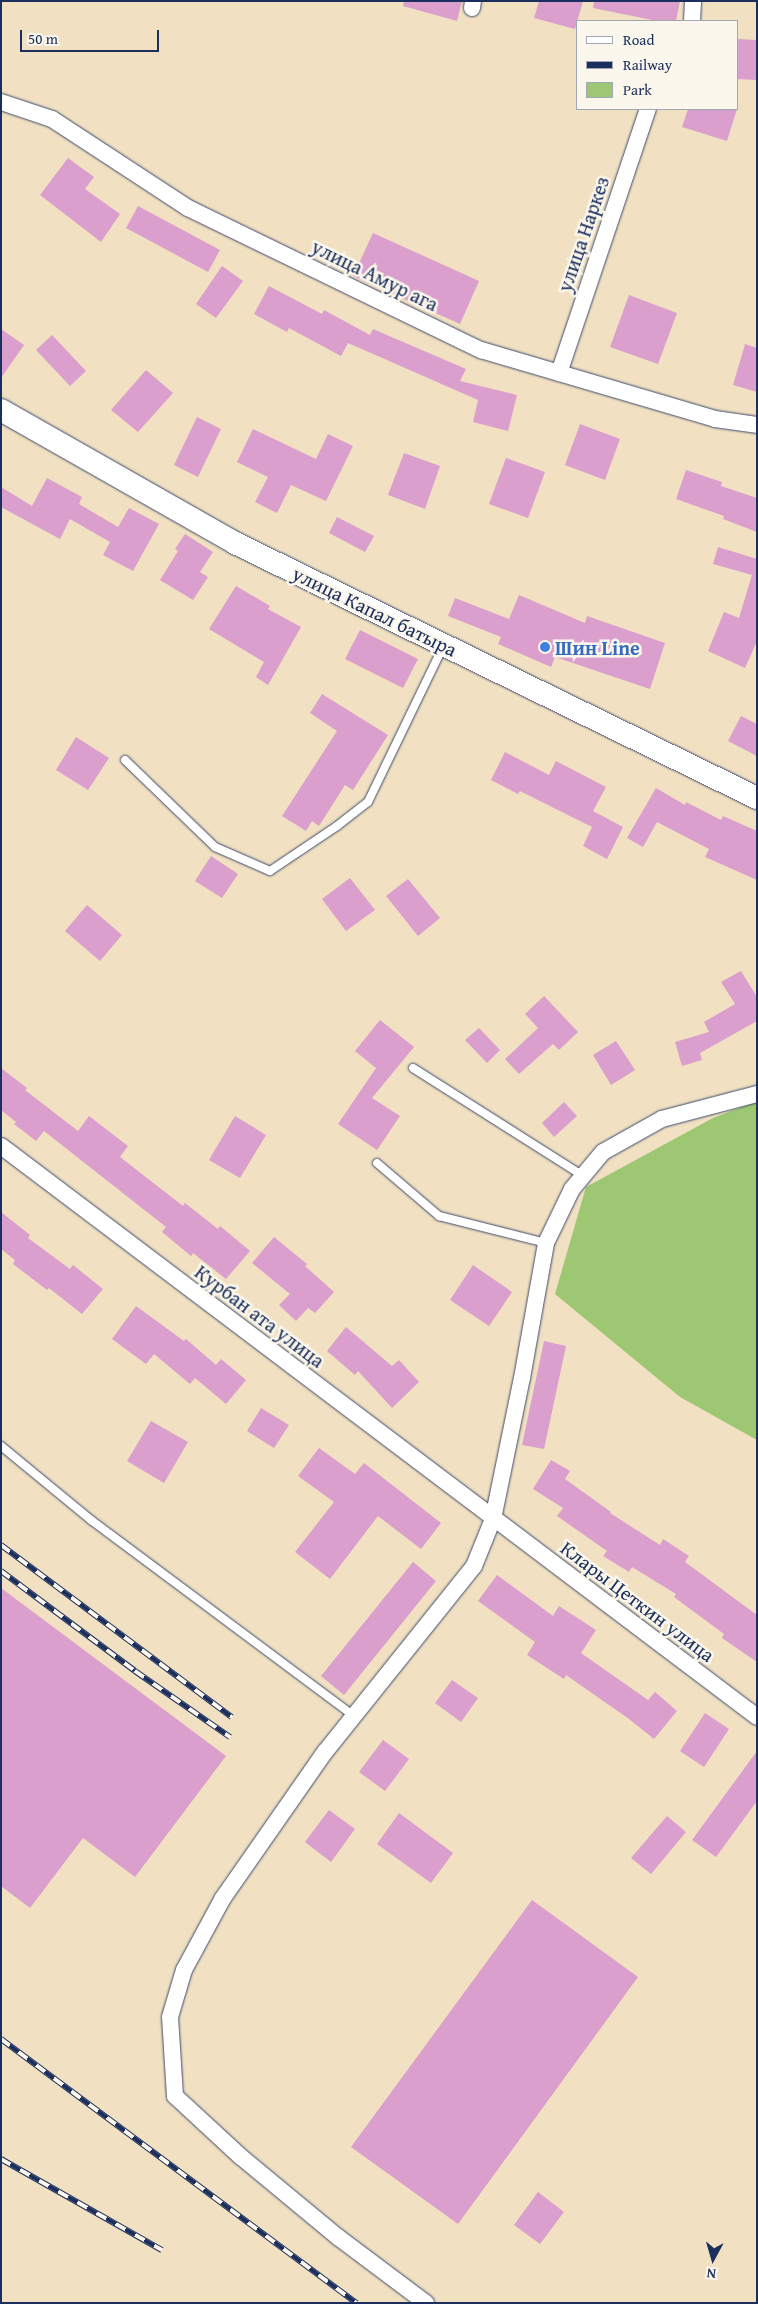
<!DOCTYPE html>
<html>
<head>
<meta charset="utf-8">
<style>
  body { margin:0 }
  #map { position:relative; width:758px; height:2304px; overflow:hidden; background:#f1e0c1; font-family:"Gentium Book Plus",serif }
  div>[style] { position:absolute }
  .green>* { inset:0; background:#9dc773 }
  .building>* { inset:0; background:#da9fcd }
  .roads { filter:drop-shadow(0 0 1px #3b4a6d) drop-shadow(0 0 1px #3b4a6d) }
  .lane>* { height:8px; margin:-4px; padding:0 4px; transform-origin:4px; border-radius:4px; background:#fff }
  .street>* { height:16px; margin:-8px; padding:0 8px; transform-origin:8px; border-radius:8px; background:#fff }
  .secondary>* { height:22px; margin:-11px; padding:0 11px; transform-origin:11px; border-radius:11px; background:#fff }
  .rail>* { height:5.5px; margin-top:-2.75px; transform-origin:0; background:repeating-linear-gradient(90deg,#fbf7ec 0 11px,#1b2f5e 0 22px); box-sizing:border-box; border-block:1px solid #1b2f5e }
  .dots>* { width:14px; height:14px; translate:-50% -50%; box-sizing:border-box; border:2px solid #fbf7ec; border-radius:50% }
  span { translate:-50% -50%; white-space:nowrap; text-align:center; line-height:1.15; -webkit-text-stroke:5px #fbf7ec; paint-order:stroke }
  .street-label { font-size:20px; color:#1b2f5e }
  .shop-label { font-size:20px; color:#366cbe; font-weight:700 }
  .left { translate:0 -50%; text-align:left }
  .frame { position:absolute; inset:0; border:2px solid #1b2f5e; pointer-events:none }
  .legend { position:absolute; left:576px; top:20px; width:162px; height:90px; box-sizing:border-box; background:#fbf7ec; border:1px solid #a1a7b3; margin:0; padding:6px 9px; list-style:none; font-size:15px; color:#1b2f5e }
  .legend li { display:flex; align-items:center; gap:10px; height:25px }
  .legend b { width:25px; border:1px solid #a1a7b3 }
  .north { position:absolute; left:688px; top:2234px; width:50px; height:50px; -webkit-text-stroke:4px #fbf7ec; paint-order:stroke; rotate:186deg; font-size:14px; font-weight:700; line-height:20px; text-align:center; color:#1b2f5e }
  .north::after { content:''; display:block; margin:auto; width:18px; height:22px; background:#1b2f5e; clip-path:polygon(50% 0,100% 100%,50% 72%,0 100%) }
  .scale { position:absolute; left:20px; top:30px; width:139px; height:22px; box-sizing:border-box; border:2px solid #1b2f5e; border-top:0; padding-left:6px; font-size:15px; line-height:18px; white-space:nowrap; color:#1b2f5e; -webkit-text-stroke:4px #fbf7ec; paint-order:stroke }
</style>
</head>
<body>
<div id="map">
  <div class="green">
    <i style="clip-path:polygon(757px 1101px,757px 1440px,680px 1397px,555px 1294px,586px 1187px,713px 1118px)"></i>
  </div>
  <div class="building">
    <i style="clip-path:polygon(404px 1px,462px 1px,457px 21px,403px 6px)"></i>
    <i style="clip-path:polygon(539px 1px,583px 1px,575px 29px,534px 18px)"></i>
    <i style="clip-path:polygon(594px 1px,680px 1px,676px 21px,657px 21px,593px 8px)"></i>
    <i style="clip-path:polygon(737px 39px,757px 40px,757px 80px,737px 79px)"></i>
    <i style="clip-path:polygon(688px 109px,737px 109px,727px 141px,682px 127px)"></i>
    <i style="clip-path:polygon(68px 158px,94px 177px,85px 189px,120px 214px,101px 242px,40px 195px)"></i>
    <i style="clip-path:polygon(138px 206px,220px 250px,208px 272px,126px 228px)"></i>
    <i style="clip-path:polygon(373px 233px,479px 281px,460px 324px,353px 276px)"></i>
    <i style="clip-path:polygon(222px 266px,243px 281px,216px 318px,196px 304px)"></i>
    <i style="clip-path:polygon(269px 286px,322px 314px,324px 310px,370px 335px,373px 329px,466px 369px,460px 381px,517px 395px,508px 431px,473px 422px,478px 400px,348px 343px,341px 356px,289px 328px,287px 332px,254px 314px)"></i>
    <i style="clip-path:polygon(629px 295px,677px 313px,658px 364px,610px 347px)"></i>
    <i style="clip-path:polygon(1px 329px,24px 345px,1px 378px)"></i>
    <i style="clip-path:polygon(52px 335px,86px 371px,70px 386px,36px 350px)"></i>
    <i style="clip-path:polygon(745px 344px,757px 348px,757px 392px,733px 385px)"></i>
    <i style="clip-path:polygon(146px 370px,173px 393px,138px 432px,111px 410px)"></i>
    <i style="clip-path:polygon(197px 417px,221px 429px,198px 477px,174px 465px)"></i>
    <i style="clip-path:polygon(580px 424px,620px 439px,605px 480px,565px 465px)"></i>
    <i style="clip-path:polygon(253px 429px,316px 459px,328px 434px,353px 446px,326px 501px,291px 485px,277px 513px,255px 502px,268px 477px,237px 462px)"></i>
    <i style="clip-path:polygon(404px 453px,440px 466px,425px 509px,388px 495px)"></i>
    <i style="clip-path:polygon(506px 458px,545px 472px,528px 518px,489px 504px)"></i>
    <i style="clip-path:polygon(686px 470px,722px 482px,721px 486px,757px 498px,757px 532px,723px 519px,724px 516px,676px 499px)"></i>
    <i style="clip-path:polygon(47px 478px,82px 497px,79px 504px,118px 527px,129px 508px,159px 524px,133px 571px,103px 555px,110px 542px,70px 519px,60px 539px,1px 507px,1px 487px,32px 506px)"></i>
    <i style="clip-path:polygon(337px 517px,374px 536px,365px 552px,329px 533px)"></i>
    <i style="clip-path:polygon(185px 534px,213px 552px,200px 572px,208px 577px,193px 600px,160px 580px,178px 551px,175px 549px)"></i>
    <i style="clip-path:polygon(718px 547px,757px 559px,757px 641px,745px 668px,708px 651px,724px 612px,739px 618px,752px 575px,713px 564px)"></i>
    <i style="clip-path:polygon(236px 586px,270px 606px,268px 609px,301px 627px,268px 685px,256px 677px,264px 662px,209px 629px)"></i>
    <i style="clip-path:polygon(519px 595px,585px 623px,587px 616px,665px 643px,650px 689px,555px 657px,551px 667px,498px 644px,501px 637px,448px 616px,455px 598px,509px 619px)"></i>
    <i style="clip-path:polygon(360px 630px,418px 659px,403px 688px,345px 659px)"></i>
    <i style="clip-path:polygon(322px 694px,388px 735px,353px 790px,345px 785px,319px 826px,312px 821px,306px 831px,282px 816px,337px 731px,310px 713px)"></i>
    <i style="clip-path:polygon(741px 716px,757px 724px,757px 756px,728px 741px)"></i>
    <i style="clip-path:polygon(76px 737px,109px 758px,88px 790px,56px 770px)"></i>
    <i style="clip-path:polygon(505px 752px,549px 775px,556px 761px,606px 787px,593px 811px,623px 827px,607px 859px,583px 846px,592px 827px,520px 791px,518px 794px,491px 780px)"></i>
    <i style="clip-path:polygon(656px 788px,685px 805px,686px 802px,721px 820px,723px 816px,757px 831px,757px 880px,705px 857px,709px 849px,657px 822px,643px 847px,627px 838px)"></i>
    <i style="clip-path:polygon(211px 856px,238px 874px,222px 898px,195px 881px)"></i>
    <i style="clip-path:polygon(350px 878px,375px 910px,346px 931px,322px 899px)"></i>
    <i style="clip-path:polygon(408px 879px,440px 918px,418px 936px,386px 896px)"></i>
    <i style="clip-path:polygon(87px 905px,122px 935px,100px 961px,65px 931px)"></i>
    <i style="clip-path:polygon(741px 971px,757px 997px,757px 1021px,700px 1053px,702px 1060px,682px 1066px,675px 1042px,709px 1032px,704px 1022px,735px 1004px,721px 982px)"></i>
    <i style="clip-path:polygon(544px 996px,578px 1032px,559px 1050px,553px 1044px,519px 1074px,505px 1059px,538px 1028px,525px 1014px)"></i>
    <i style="clip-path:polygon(380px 1020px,414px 1047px,372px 1098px,400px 1116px,377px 1150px,338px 1124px,376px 1068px,355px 1051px)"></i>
    <i style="clip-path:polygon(479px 1028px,500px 1050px,487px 1063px,465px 1040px)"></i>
    <i style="clip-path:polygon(616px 1041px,635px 1070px,611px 1085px,593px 1055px)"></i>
    <i style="clip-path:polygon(1px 1068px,27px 1088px,25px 1090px,78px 1131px,89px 1116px,128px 1146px,120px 1157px,183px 1206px,185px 1203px,218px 1229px,220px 1226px,250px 1251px,226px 1279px,193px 1253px,191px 1256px,162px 1232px,166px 1227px,44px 1131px,36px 1141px,14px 1124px,16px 1122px,1px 1110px)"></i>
    <i style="clip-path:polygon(564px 1102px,577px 1116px,554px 1137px,542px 1123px)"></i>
    <i style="clip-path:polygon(235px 1116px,266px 1135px,240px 1178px,209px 1160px)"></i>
    <i style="clip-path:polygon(1px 1212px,30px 1235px,28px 1238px,70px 1269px,73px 1265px,103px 1289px,82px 1314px,49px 1288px,47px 1290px,13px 1264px,15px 1260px,1px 1249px)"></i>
    <i style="clip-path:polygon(274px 1237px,307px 1264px,305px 1266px,334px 1292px,315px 1313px,308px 1308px,296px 1321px,279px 1305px,290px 1294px,252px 1263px)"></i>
    <i style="clip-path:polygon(473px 1265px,512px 1292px,489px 1326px,450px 1300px)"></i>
    <i style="clip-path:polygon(136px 1306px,184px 1341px,186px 1339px,216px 1365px,221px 1359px,246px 1380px,226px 1404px,195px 1378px,190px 1384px,154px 1354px,146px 1364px,112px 1339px)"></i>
    <i style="clip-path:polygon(346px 1327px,392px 1366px,399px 1360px,419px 1382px,392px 1408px,358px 1371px,355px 1375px,327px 1351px)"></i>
    <i style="clip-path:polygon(544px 1341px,566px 1346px,544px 1449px,522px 1445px)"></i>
    <i style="clip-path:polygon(261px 1408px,289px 1425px,274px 1448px,247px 1431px)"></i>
    <i style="clip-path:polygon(151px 1421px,188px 1442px,164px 1483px,127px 1461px)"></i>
    <i style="clip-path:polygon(319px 1448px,355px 1474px,364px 1463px,441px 1523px,421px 1549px,378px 1516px,330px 1579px,295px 1552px,334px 1502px,298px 1476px)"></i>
    <i style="clip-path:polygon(551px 1460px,570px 1471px,565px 1479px,611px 1512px,610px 1513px,660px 1545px,663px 1539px,689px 1556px,685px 1562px,757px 1615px,757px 1662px,722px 1638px,724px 1634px,674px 1597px,676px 1594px,632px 1567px,629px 1572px,603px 1556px,607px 1551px,557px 1516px,563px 1508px,533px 1489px)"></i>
    <i style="clip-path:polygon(413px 1562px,436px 1581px,344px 1695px,321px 1676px)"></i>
    <i style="clip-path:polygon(497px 1575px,553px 1616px,559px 1606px,596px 1630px,581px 1653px,648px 1700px,655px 1692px,677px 1711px,654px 1739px,629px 1719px,566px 1675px,564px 1679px,527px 1655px,535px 1642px,478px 1601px)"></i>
    <i style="clip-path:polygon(1px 1588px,226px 1756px,135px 1877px,83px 1838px,30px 1908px,1px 1886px)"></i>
    <i style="clip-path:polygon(452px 1680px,478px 1698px,461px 1722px,435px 1703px)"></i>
    <i style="clip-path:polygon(705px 1713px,729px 1729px,704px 1767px,680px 1751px)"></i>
    <i style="clip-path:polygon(383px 1740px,409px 1759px,385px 1791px,359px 1772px)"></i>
    <i style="clip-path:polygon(757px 1751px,757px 1801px,716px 1857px,692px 1840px)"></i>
    <i style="clip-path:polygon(329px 1810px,355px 1829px,331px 1862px,305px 1842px)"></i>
    <i style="clip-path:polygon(399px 1813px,453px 1853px,431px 1883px,377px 1844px)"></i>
    <i style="clip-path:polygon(667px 1816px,686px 1832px,651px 1874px,631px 1858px)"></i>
    <i style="clip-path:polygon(532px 1900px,638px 1977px,458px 2224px,351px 2147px)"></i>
    <i style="clip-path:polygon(538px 2192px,564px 2212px,540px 2244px,514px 2225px)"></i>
  </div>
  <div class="roads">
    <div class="lane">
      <i style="left:125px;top:760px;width:125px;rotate:44deg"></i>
      <i style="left:215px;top:847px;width:60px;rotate:23.6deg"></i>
      <i style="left:270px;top:871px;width:81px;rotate:-33.9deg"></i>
      <i style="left:337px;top:826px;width:39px;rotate:-38deg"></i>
      <i style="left:368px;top:802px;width:172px;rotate:-64.2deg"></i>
      <i style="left:413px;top:1068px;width:201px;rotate:32.4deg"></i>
      <i style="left:377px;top:1163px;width:82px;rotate:40.5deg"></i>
      <i style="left:439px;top:1216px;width:110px;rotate:14.2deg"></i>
      <i style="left:1px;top:1446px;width:117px;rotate:39.4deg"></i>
      <i style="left:91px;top:1520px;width:328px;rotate:36.7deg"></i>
    </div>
    <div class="street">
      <i style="left:472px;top:8px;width:7px;rotate:-82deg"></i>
      <i style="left:692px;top:21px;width:20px;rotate:-87deg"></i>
      <i style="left:1px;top:102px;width:54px;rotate:18.4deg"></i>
      <i style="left:52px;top:119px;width:163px;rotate:33.2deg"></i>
      <i style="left:188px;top:208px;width:326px;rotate:25.9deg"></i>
      <i style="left:481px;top:350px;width:244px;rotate:16.4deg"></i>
      <i style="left:715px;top:419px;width:42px;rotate:8.1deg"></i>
      <i style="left:559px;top:373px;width:279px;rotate:-71.4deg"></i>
      <i style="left:1px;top:1146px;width:947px;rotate:37.06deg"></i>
      <i style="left:426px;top:2303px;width:109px;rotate:-143.2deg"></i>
      <i style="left:339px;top:2238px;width:127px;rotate:-140.4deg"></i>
      <i style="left:241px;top:2157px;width:90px;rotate:-137.3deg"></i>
      <i style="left:175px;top:2096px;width:79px;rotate:-93.6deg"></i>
      <i style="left:170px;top:2017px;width:49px;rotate:-73.4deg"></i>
      <i style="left:184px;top:1970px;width:82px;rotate:-61.6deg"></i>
      <i style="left:223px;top:1898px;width:178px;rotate:-55.1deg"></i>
      <i style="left:325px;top:1752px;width:238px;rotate:-51.3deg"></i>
      <i style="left:474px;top:1566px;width:51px;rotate:-68deg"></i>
      <i style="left:493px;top:1519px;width:144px;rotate:-78.4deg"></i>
      <i style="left:522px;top:1378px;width:137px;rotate:-79.9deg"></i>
      <i style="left:546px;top:1243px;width:60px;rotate:-64.3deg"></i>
      <i style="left:572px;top:1189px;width:48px;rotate:-50deg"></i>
      <i style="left:603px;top:1152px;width:68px;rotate:-29.2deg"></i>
      <i style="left:662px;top:1119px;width:98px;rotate:-14.7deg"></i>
    </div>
    <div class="secondary">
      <i style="left:1px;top:410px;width:269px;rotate:29.6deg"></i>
      <i style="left:235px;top:543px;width:581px;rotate:26.04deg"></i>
    </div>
  </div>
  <div class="rail">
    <i style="left:1px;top:1545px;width:288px;rotate:36.7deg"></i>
    <i style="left:1px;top:1571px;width:167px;rotate:36.7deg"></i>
    <i style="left:135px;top:1671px;width:116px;rotate:34.8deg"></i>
    <i style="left:1px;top:2039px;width:443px;rotate:36.6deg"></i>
    <i style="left:1px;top:2159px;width:185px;rotate:29.5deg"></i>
  </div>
  <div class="dots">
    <i style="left:545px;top:647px;background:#3f7fe0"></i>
  </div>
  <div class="street-label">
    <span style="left:583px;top:234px;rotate:-71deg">улица Наркез</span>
    <span style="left:375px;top:275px;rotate:26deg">улица Амур ага</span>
    <span style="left:375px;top:611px;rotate:26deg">улица Капал батыра</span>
    <span style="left:260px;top:1316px;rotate:37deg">Курбан ата улица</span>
    <span style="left:638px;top:1601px;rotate:37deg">Клары Цеткин улица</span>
  </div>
  <div class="shop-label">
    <span class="left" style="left:555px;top:647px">Шин Line</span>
  </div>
  <div class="frame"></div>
  <ul class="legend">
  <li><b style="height:6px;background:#fff"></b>Road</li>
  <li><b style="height:6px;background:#1b2f5e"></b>Railway</li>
  <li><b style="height:14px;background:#9dc773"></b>Park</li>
  </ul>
  <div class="north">N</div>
  <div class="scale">50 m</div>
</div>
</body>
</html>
